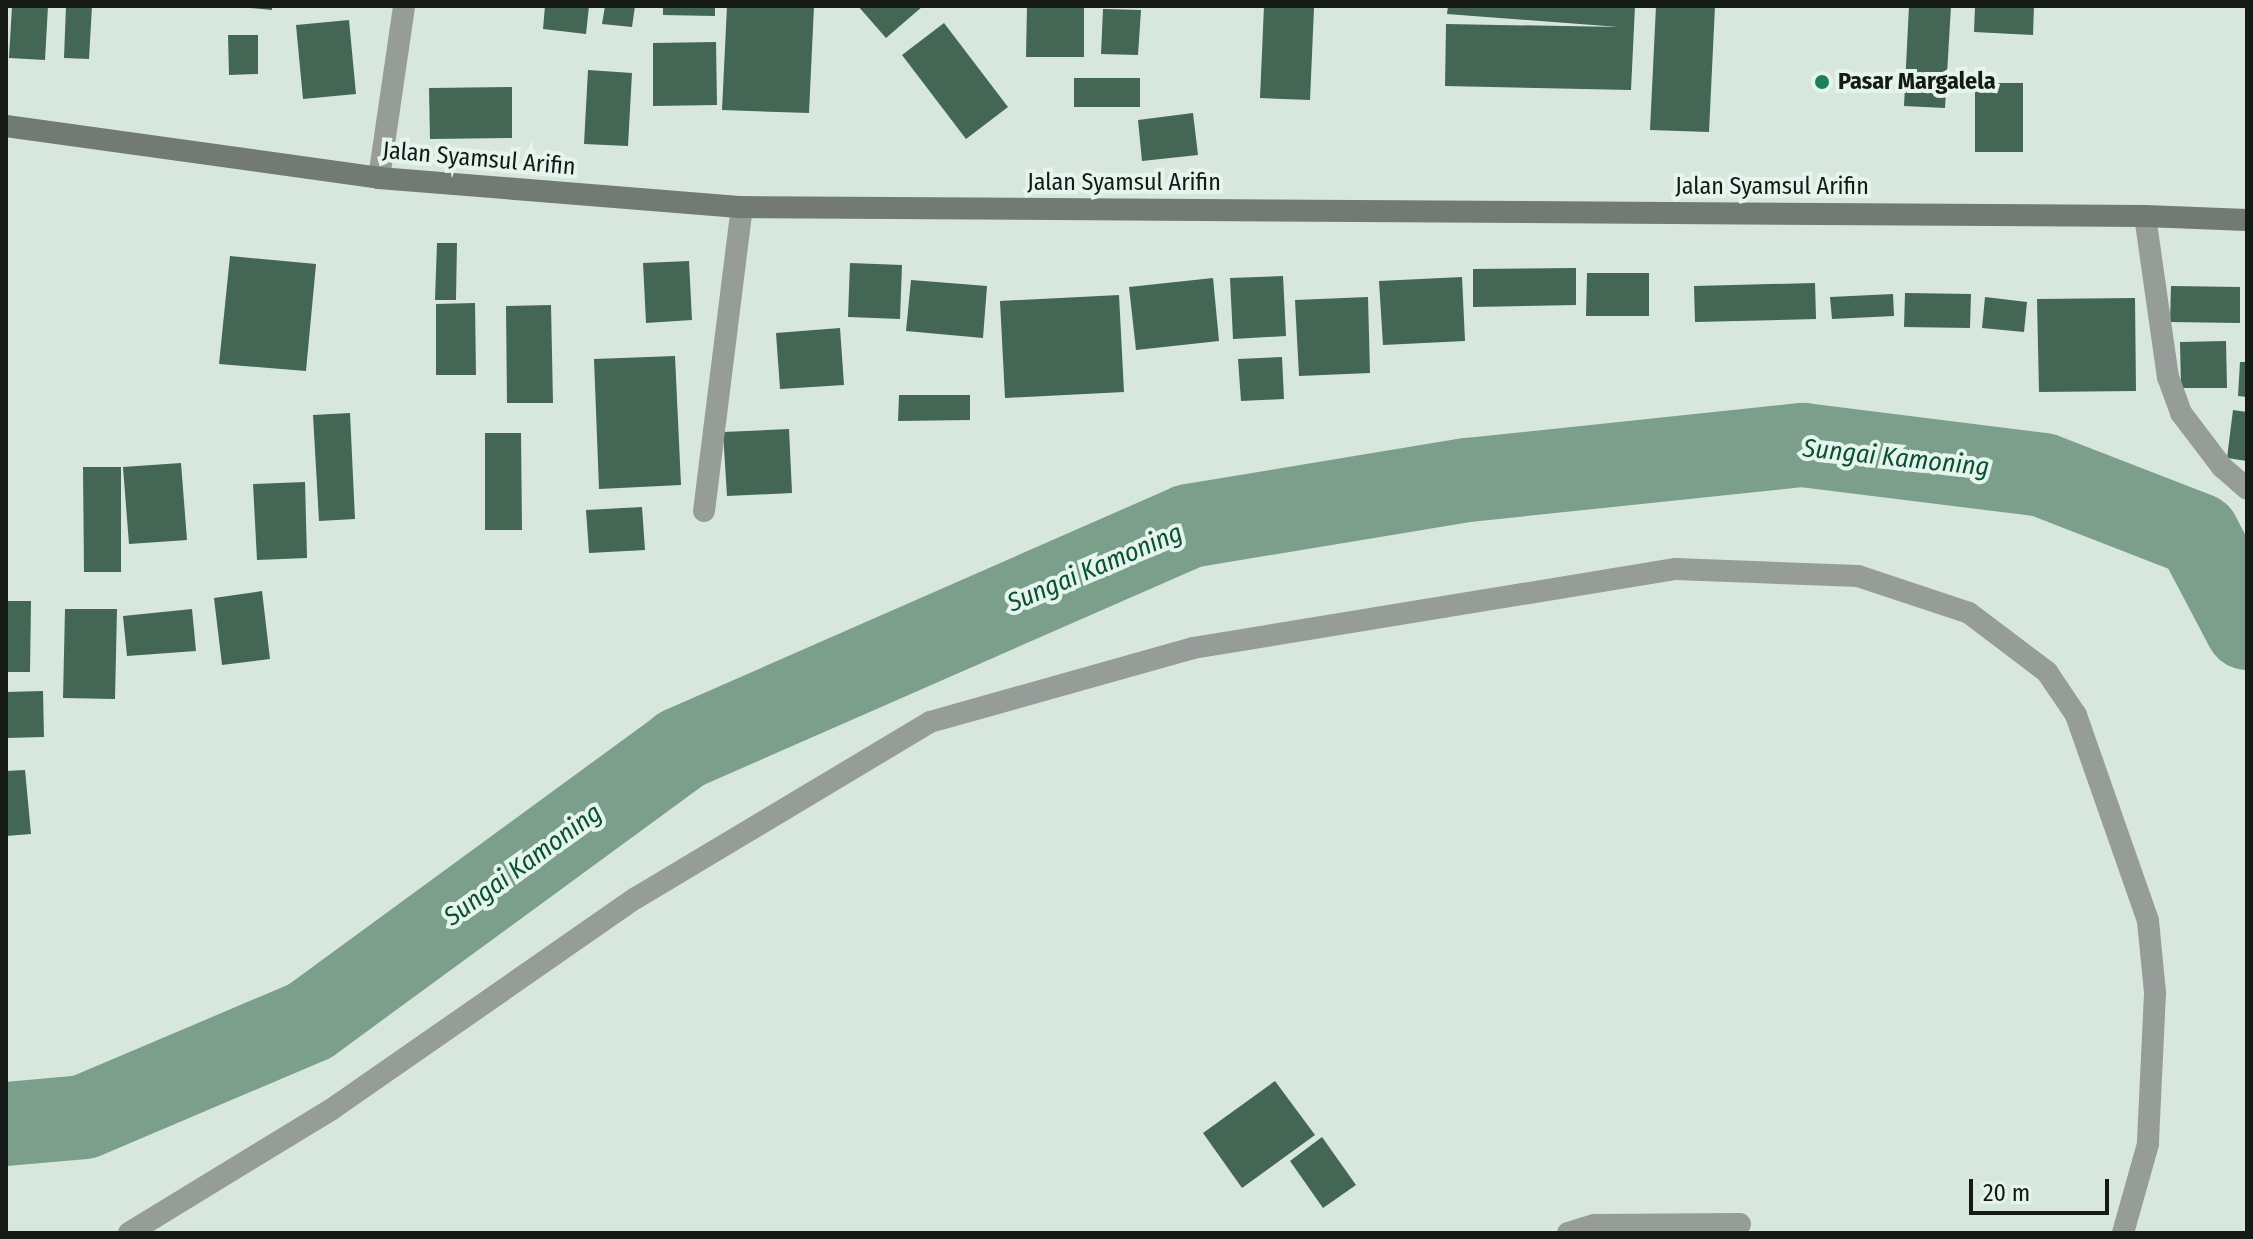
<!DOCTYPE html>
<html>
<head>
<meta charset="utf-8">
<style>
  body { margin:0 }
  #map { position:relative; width:2253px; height:1239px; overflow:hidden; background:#d8e7de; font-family:"Fira Sans Condensed",sans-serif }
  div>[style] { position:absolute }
  .river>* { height:84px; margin:-42px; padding:0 42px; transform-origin:42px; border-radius:42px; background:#7b9f8b }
  .building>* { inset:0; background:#446654 }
  .minor>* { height:22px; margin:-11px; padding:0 11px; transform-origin:11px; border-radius:11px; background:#969c98 }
  .secondary>* { height:22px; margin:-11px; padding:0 11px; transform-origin:11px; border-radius:11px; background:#717a75 }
  .dots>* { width:22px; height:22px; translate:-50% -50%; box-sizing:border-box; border:4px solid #e5f4ec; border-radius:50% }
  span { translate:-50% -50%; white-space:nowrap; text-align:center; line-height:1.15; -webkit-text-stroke:8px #e5f4ec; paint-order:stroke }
  .poi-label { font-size:24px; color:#151a17; font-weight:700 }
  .left { translate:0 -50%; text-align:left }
  .street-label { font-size:24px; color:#151a17 }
  .water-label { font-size:26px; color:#0b4f34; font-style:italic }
  .frame { position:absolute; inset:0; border:8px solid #151a17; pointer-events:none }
  .scale { position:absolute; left:1969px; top:1179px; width:140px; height:36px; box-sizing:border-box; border:4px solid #151a17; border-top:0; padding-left:10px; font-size:24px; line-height:28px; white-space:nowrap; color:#151a17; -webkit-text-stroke:6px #e5f4ec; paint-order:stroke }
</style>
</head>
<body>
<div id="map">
  <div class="river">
    <i style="left:6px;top:1124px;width:78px;rotate:-5.1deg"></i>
    <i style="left:84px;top:1117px;width:246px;rotate:-23deg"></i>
    <i style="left:310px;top:1021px;width:460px;rotate:-36.2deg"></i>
    <i style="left:681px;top:749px;width:555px;rotate:-23.7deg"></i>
    <i style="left:1189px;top:526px;width:283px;rotate:-9.4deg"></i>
    <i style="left:1468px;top:480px;width:337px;rotate:-6deg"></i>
    <i style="left:1803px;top:445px;width:242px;rotate:7.1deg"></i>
    <i style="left:2043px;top:475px;width:166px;rotate:21.2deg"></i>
    <i style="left:2198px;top:535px;width:105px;rotate:62.2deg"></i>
  </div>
  <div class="building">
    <i style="clip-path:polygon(12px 6px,48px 6px,45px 60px,9px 58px)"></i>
    <i style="clip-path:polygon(66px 6px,92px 6px,89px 59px,64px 58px)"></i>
    <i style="clip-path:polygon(229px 6px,272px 6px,272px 10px)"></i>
    <i style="clip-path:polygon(545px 6px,589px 6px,586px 34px,543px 29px)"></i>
    <i style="clip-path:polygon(605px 6px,635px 6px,632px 27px,602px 24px)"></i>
    <i style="clip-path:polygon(663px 6px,715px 6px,715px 16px,663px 15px)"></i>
    <i style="clip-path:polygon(727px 6px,814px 6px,809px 113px,722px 110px)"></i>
    <i style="clip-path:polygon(858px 6px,923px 6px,886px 38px)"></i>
    <i style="clip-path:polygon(1027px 6px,1084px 6px,1084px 57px,1026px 57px)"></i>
    <i style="clip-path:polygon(1264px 6px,1314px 8px,1310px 100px,1260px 98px)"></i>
    <i style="clip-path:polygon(1448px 6px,1635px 6px,1631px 90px,1445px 86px,1446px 24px,1619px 27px,1447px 14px)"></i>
    <i style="clip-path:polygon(1656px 6px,1715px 6px,1709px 132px,1650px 130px)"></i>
    <i style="clip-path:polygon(1909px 6px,1951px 6px,1945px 108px,1904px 106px)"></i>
    <i style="clip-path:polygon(1975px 6px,2034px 6px,2033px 35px,1974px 32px)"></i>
    <i style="clip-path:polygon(1103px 9px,1141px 10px,1138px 55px,1101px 54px)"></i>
    <i style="clip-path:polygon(349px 20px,356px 94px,303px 99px,296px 25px)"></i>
    <i style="clip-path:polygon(944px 23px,1008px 107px,966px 139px,902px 55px)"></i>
    <i style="clip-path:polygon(228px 35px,258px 35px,258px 74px,229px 75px)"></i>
    <i style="clip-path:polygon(716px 42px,717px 105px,653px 106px,653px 43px)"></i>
    <i style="clip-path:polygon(588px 70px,632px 73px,628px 146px,584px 144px)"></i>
    <i style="clip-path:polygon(1074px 78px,1140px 78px,1140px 107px,1074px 107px)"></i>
    <i style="clip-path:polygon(1975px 83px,2023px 83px,2023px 152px,1975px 152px)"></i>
    <i style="clip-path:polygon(512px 87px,512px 138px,430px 139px,429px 88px)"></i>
    <i style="clip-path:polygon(1193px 113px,1198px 155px,1142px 161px,1138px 120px)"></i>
    <i style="clip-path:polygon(437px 243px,457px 243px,456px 300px,435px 300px)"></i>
    <i style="clip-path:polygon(230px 256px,316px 264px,306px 371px,219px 364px)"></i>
    <i style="clip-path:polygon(689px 261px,692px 320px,646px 323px,643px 263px)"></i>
    <i style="clip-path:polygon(850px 263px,902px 265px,900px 319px,848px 317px)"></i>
    <i style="clip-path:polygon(1576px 268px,1576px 305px,1473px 307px,1473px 269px)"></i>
    <i style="clip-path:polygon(1587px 273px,1649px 273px,1649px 316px,1586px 316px)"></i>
    <i style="clip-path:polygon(1283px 276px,1286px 336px,1233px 339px,1230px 278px)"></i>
    <i style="clip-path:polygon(1462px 277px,1465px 341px,1383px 345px,1379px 281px)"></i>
    <i style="clip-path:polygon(1213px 278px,1219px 341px,1136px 350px,1129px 287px)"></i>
    <i style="clip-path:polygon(911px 280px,987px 286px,983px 338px,906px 331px)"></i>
    <i style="clip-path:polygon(1815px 283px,1816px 319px,1695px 322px,1694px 286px)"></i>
    <i style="clip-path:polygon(2171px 286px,2240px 287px,2240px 323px,2170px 322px)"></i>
    <i style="clip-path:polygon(1905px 293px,1971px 294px,1970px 328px,1904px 327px)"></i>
    <i style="clip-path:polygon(1893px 294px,1894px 316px,1832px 319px,1830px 297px)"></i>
    <i style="clip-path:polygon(1119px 295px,1124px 392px,1005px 398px,1000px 301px)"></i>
    <i style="clip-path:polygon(1368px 297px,1370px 373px,1299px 376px,1295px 300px)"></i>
    <i style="clip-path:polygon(1985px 297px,2027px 302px,2024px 332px,1982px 328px)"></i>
    <i style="clip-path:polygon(2135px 298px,2136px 391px,2039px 392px,2037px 299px)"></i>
    <i style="clip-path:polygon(475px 303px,476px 375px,436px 375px,436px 304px)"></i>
    <i style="clip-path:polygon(551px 305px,553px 403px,507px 403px,506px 306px)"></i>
    <i style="clip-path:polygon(840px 328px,844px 385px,780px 389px,776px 333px)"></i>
    <i style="clip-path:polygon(2226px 341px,2227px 388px,2181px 388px,2180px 342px)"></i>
    <i style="clip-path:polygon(675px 356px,681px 485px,599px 489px,594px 359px)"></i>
    <i style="clip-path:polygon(1282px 357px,1284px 399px,1241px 401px,1238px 359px)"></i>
    <i style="clip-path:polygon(2240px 362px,2247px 362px,2247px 397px,2238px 396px)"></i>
    <i style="clip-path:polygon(899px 395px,970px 395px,970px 420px,898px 421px)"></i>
    <i style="clip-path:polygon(2233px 410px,2247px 412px,2247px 461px,2227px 458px)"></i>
    <i style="clip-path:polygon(350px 413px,355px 519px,319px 521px,313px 415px)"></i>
    <i style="clip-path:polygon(789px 429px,792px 493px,727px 496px,723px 432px)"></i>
    <i style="clip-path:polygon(485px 433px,521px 433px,522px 530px,485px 530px)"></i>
    <i style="clip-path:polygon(181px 463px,187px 540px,129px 544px,123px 467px)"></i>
    <i style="clip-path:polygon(83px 467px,121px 467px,121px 572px,84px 572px)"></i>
    <i style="clip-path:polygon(305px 482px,307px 558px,257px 560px,253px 484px)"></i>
    <i style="clip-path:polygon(642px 507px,645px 550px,589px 553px,586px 510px)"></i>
    <i style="clip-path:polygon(262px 591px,270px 659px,222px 665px,214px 598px)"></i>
    <i style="clip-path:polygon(6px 601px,31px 601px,30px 672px,6px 672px)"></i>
    <i style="clip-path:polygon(65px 609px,117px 609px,115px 699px,63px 698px)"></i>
    <i style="clip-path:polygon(192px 609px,196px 651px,127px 656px,123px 616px)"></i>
    <i style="clip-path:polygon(43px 691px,44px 737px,6px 738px,6px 692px)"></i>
    <i style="clip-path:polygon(25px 770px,31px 834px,6px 836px,6px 771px)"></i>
    <i style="clip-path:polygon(1275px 1081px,1315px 1135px,1242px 1188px,1203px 1133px)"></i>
    <i style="clip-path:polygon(1322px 1137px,1356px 1185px,1323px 1208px,1290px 1161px)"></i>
  </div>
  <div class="minor">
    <i style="left:379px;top:178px;width:174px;rotate:-81.7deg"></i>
    <i style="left:2145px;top:216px;width:163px;rotate:81.9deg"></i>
    <i style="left:2168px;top:377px;width:38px;rotate:70deg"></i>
    <i style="left:2181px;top:413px;width:68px;rotate:52.8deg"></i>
    <i style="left:2222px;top:467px;width:33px;rotate:41deg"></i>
    <i style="left:704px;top:511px;width:306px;rotate:-82.9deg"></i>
    <i style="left:129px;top:1233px;width:238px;rotate:-31.4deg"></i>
    <i style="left:332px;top:1109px;width:370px;rotate:-34.8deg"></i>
    <i style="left:636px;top:898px;width:343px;rotate:-30.9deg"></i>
    <i style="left:930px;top:722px;width:273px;rotate:-15.7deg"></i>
    <i style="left:1193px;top:648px;width:489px;rotate:-9.3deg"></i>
    <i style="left:1676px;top:569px;width:182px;rotate:2.2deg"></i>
    <i style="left:1858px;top:576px;width:117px;rotate:18.4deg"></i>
    <i style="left:1969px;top:613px;width:98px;rotate:37.1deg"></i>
    <i style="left:2047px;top:672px;width:52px;rotate:56deg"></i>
    <i style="left:2076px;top:715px;width:218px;rotate:70.7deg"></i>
    <i style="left:2148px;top:921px;width:72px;rotate:84.4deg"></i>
    <i style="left:2155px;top:993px;width:151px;rotate:92.7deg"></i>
    <i style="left:2148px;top:1144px;width:92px;rotate:105.7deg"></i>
    <i style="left:1568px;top:1233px;width:28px;rotate:-17deg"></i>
    <i style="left:1595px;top:1225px;width:145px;rotate:-0.4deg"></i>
  </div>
  <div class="secondary">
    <i style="left:6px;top:126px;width:377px;rotate:7.9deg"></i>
    <i style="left:379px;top:178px;width:364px;rotate:4.6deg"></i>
    <i style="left:742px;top:207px;width:1403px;rotate:0.37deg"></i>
    <i style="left:2145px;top:216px;width:102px;rotate:2.2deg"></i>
  </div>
  <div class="dots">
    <i style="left:1822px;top:82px;background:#1f8058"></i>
  </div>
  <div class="poi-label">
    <span class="left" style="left:1838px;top:82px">Pasar Margalela</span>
  </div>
  <div class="street-label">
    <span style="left:479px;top:159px;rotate:5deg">Jalan Syamsul Arifin</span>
    <span style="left:1124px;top:183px">Jalan Syamsul Arifin</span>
    <span style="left:1772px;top:187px">Jalan Syamsul Arifin</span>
  </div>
  <div class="water-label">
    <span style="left:1896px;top:458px;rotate:6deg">Sungai Kamoning</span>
    <span style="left:1095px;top:568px;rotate:-23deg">Sungai Kamoning</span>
    <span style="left:523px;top:865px;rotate:-36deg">Sungai Kamoning</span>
  </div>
  <div class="frame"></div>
  <div class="scale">20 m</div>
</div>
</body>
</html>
